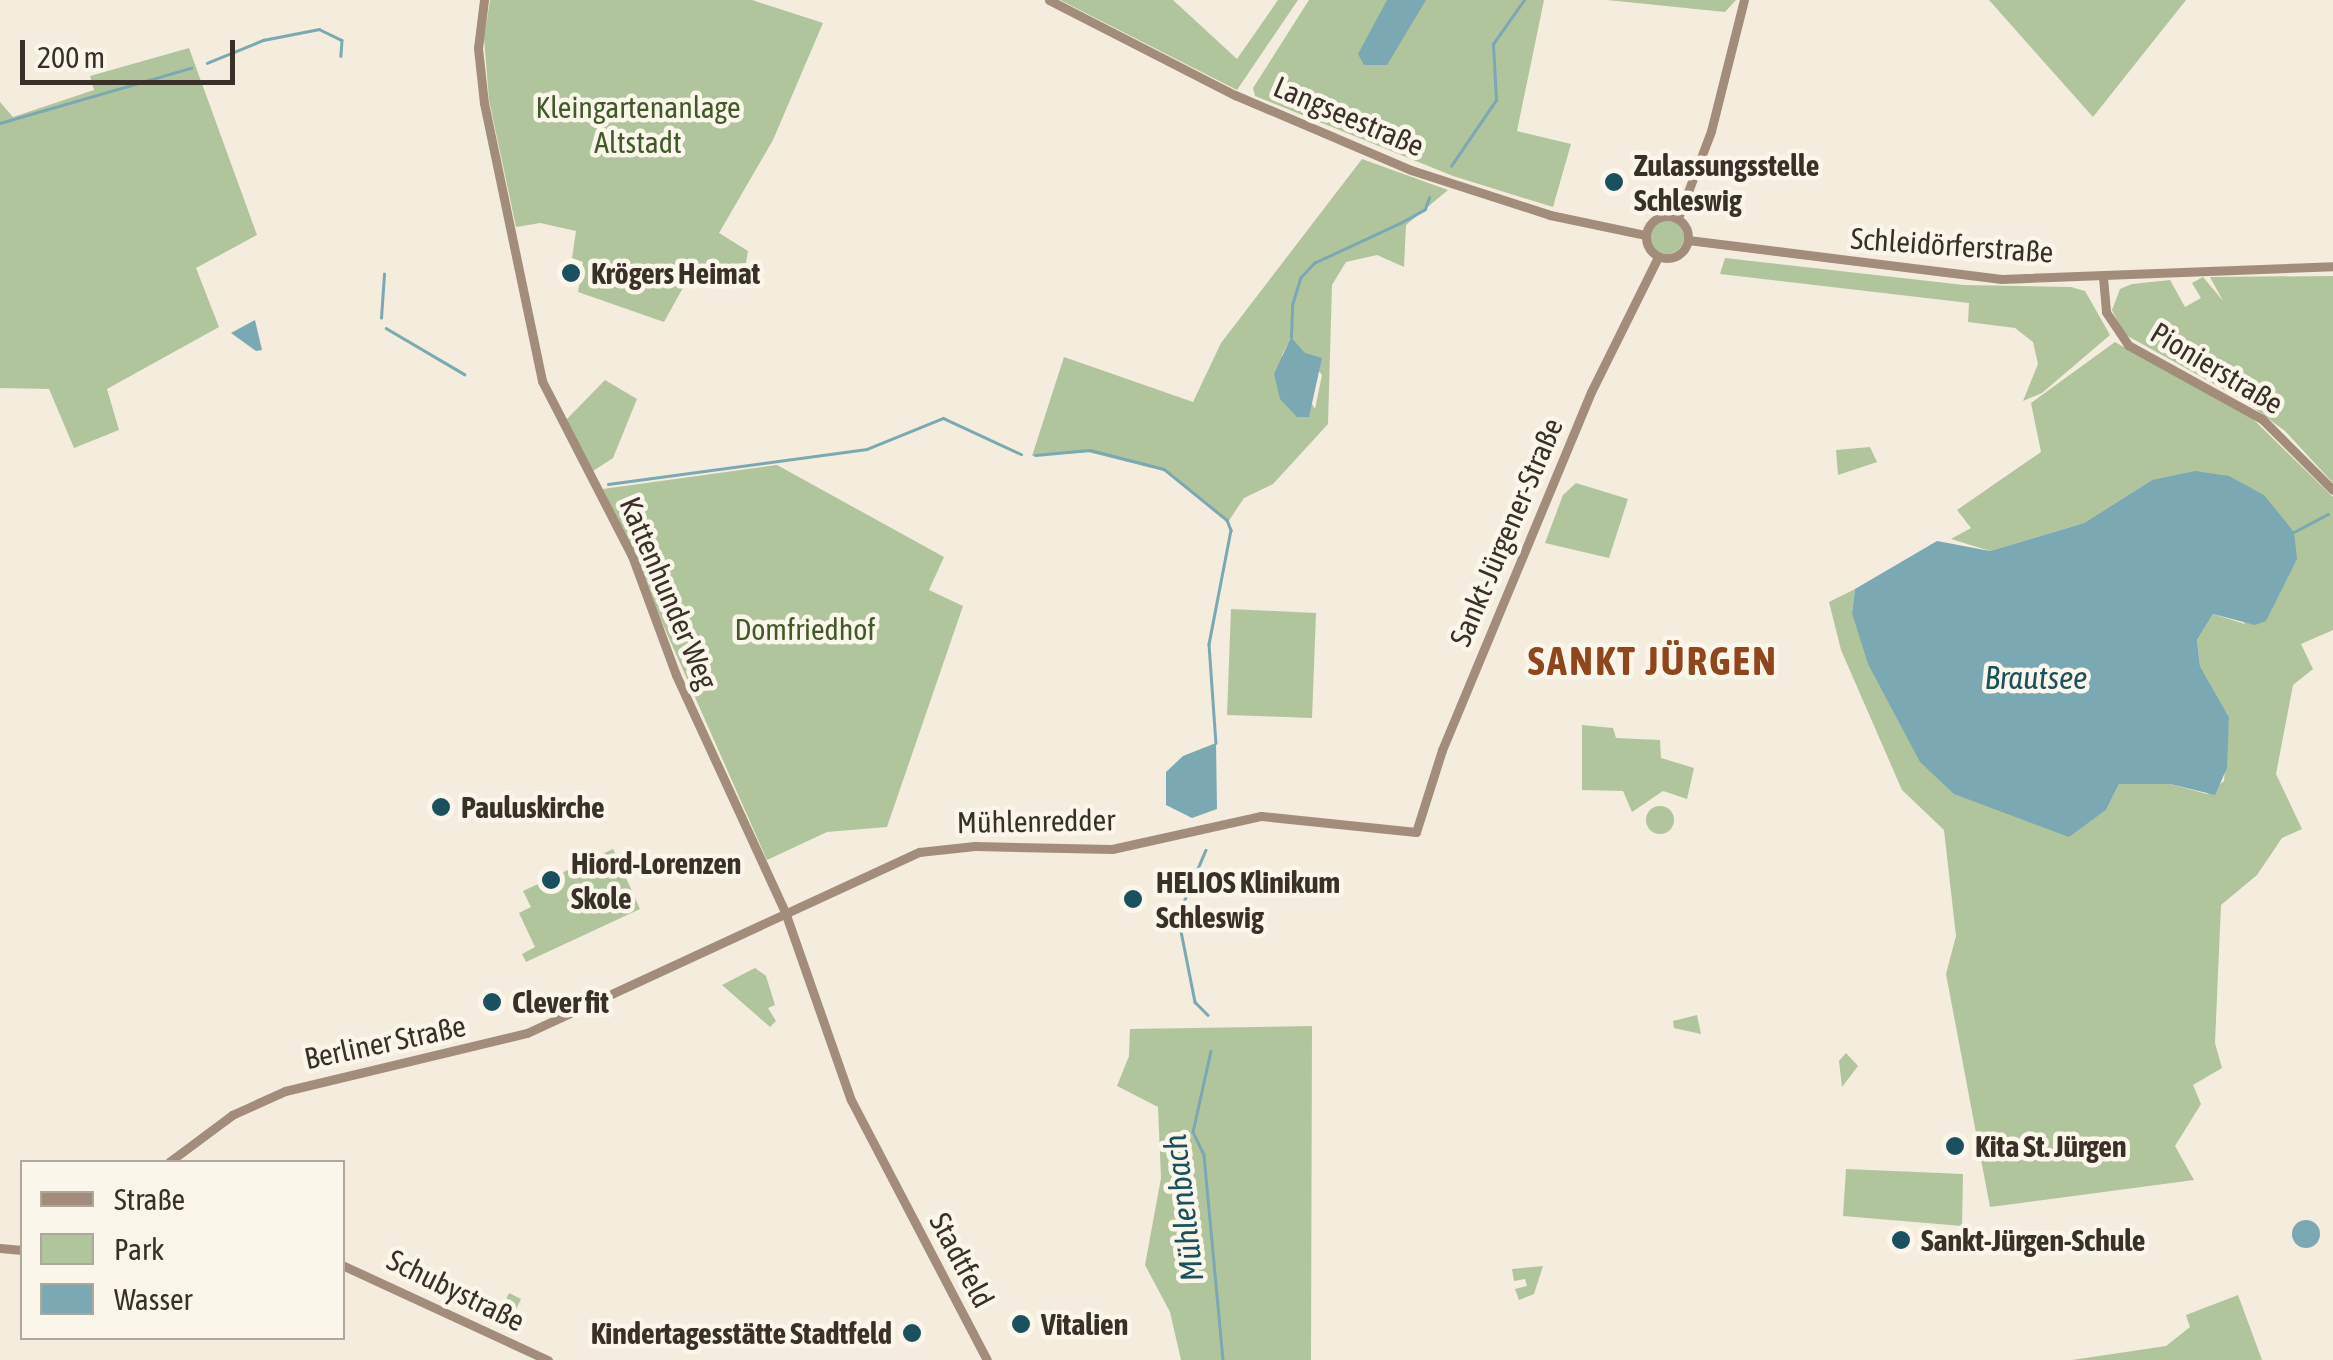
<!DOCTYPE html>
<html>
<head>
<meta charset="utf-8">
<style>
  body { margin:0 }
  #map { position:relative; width:2333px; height:1360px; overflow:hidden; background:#f4ecdd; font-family:"Asap Condensed",sans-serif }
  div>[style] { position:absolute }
  .green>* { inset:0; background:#b1c59c }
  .round { border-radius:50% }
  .water>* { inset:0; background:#7aa9b3 }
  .stream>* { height:2.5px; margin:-1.25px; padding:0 1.25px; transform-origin:1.25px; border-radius:1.25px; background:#7aa9b3 }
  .secondary>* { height:9px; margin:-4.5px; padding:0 4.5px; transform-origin:4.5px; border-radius:4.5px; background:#a18d79 }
  .secondary>.ring { margin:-4.5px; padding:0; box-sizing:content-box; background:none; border:9px solid #a18d79; border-radius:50% }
  .dots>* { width:28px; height:28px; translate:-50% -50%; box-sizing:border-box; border:5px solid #fbf6ea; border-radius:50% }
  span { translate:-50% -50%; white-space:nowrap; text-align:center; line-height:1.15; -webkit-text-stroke:9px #fbf6ea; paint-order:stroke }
  .park-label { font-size:30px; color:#425a2a }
  .street-label { font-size:30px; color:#3a3028 }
  .poi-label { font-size:30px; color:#3a3028; font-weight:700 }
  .left { translate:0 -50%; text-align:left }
  .right { translate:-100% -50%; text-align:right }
  .water-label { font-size:32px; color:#1b515e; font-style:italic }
  .district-label { font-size:40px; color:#8f461c; font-weight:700; letter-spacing:2.5px }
  .legend { position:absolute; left:20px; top:1160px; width:325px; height:180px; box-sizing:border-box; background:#fbf6ea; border:2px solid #aea79c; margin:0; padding:12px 18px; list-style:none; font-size:30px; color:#3a3028 }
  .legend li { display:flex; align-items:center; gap:20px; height:50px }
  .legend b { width:50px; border:2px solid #aea79c }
  .scale { position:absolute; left:20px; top:40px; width:215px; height:45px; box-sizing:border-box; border:5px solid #3a3028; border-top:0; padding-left:12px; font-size:30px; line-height:35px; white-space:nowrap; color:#3a3028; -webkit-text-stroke:8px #fbf6ea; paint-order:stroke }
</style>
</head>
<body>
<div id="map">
  <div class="green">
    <i style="clip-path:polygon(490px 0,752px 0,823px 23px,773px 140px,719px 233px,748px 251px,746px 263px,695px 266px,664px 322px,578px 292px,583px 262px,572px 258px,576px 231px,540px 223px,516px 227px,489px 100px,484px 38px)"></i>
    <i style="clip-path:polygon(1060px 0,1173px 0,1237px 59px,1278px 0,1298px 0,1237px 90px)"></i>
    <i style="clip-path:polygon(1309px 0,1544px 0,1517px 131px,1571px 144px,1553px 207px,1453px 176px,1255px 96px,1253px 88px)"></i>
    <i style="clip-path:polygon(1607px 0,1736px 0,1725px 12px)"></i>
    <i style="clip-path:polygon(1989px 0,2186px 0,2093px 117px)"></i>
    <i style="clip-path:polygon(189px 48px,257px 235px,196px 268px,219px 327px,107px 389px,119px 430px,74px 448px,49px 389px,0 388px,0 102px,13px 117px,94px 90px,90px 76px)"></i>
    <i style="clip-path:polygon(evenodd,1362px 159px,1448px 190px,1406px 225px,1404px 267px,1377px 255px,1346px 262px,1332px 285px,1328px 424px,1273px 484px,1244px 498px,1228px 522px,1164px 471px,1088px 452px,1032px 456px,1064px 357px,1193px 402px,1221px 343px,1362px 159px,1291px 337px,1322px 375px,1315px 409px,1282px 355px,1291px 337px)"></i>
    <i class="round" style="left:1650px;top:220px;width:34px;height:34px"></i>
    <i style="clip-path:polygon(1725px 258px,1964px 285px,2071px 287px,2085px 291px,2110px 335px,2042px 393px,2023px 401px,2038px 364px,2033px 342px,2015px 328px,1968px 322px,1969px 303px,1720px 274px)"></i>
    <i style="clip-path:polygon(2333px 276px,2333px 483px,2285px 431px,2243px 400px,2124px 334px,2112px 310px,2120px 289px,2132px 284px,2170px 280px,2185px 307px,2201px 298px,2192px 283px,2203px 277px,2223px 301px,2210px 277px)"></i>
    <i style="clip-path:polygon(2115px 342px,2253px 419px,2333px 497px,2333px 630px,2301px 644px,2313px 669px,2293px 685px,2276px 774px,2302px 829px,2282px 838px,2257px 875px,2221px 905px,2215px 1043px,2222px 1068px,2193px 1085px,2201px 1104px,2175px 1146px,2194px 1180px,1990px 1207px,1946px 974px,1956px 936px,1944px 830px,1902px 790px,1841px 650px,1829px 602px,1855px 589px,1852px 613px,2069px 836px,2106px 810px,2119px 784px,2170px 784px,2207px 794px,2224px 781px,2229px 717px,2200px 666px,2197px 640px,2213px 614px,2245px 624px,2152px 480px,2084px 523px,1990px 551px,1951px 539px,1971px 528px,1957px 510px,2041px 452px,2031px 403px)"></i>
    <i style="clip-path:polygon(605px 380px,637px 399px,613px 458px,593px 471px,565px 421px)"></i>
    <i style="clip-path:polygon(1870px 447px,1877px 462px,1838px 475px,1836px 450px)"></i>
    <i style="clip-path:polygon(777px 465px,944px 557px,929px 590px,963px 606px,887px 827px,827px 832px,767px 860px,603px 489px)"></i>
    <i style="clip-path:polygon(1576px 483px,1628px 499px,1609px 558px,1545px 543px,1563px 495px)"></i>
    <i style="clip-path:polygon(1231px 609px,1316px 613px,1312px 718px,1227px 715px)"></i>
    <i style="clip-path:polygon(1582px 725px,1613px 728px,1616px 738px,1660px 740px,1661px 758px,1694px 768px,1687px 799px,1663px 791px,1632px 812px,1623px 791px,1582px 790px)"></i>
    <i class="round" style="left:1646px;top:806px;width:28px;height:28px"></i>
    <i style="clip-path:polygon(613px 849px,640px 909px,526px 962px,522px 954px,535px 947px,519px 913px,531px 907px,523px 891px)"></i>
    <i style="clip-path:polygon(755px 968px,766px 976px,775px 1005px,768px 1008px,776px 1021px,770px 1027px,722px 985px)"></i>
    <i style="clip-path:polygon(1697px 1015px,1701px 1034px,1674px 1028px,1673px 1021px)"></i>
    <i style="clip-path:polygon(1312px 1026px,1311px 1360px,1181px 1360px,1170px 1312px,1145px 1265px,1161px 1178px,1158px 1107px,1117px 1086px,1129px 1056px,1130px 1029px)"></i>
    <i style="clip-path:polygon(1846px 1053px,1858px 1066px,1842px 1087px,1839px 1061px)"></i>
    <i style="clip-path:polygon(1846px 1169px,1963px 1174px,1962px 1226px,1843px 1216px)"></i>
    <i style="clip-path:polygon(1543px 1266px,1534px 1294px,1519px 1300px,1515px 1289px,1527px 1286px,1525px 1279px,1514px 1281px,1512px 1269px)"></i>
    <i style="clip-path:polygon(509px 1293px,521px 1299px,507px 1328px,496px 1323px)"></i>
    <i style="clip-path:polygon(2238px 1295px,2262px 1360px,2072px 1360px,2166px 1346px,2190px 1327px,2186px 1315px)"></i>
  </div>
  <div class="water">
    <i style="clip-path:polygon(1387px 0,1426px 0,1387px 65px,1364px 65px,1358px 54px)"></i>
    <i style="clip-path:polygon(255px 320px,262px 350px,256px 351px,231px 333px)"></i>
    <i style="clip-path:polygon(1291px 337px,1305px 353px,1322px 358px,1309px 417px,1297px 417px,1280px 399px,1274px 374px)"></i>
    <i style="clip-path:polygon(2195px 471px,2229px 476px,2264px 495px,2294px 532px,2297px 559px,2266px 621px,2255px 625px,2213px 614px,2197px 640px,2200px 666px,2229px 717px,2227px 768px,2215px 795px,2170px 784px,2119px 784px,2106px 810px,2069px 837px,1954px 794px,1920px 762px,1868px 664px,1852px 613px,1855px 589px,1937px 541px,1990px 551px,2084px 523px,2152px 480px)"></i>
    <i style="clip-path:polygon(1216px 743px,1217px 809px,1192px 818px,1166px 805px,1166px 772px,1183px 756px)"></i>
    <i class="round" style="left:2292px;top:1220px;width:28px;height:28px"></i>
  </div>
  <div class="stream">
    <i style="left:207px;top:63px;width:61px;rotate:-22.3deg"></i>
    <i style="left:263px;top:40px;width:57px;rotate:-11.1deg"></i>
    <i style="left:319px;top:29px;width:25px;rotate:26deg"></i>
    <i style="left:342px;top:40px;width:16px;rotate:94deg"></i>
    <i style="left:0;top:123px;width:199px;rotate:-16.1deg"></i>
    <i style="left:1451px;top:166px;width:80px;rotate:-55.7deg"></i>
    <i style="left:1496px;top:100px;width:56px;rotate:-93.1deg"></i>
    <i style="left:1493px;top:44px;width:54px;rotate:-54.8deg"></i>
    <i style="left:381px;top:318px;width:44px;rotate:-86.1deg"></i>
    <i style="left:386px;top:328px;width:91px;rotate:30.5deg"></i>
    <i style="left:1291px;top:337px;width:32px;rotate:-88deg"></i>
    <i style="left:1292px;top:305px;width:28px;rotate:-73deg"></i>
    <i style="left:1300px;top:278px;width:21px;rotate:-47deg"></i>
    <i style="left:1314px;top:263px;width:97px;rotate:-25deg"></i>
    <i style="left:1402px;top:222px;width:26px;rotate:-29deg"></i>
    <i style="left:1425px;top:209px;width:12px;rotate:-70deg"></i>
    <i style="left:1035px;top:455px;width:55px;rotate:-5.2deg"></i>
    <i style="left:1090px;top:450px;width:76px;rotate:14.4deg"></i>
    <i style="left:1164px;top:469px;width:81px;rotate:39deg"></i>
    <i style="left:1227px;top:520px;width:11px;rotate:68deg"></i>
    <i style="left:1231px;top:530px;width:116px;rotate:100.9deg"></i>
    <i style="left:1209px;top:644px;width:99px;rotate:86deg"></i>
    <i style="left:608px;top:484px;width:261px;rotate:-7.7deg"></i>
    <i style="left:867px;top:449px;width:82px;rotate:-22.2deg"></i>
    <i style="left:943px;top:418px;width:86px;rotate:24.8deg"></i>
    <i style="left:2294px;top:532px;width:38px;rotate:-28deg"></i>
    <i style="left:1206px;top:850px;width:72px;rotate:113deg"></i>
    <i style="left:1178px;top:916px;width:88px;rotate:78.8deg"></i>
    <i style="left:1195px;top:1002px;width:18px;rotate:45deg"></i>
    <i style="left:1211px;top:1051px;width:83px;rotate:102.5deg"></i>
    <i style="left:1193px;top:1132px;width:25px;rotate:64deg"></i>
    <i style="left:1204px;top:1155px;width:206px;rotate:84.7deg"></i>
  </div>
  <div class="secondary">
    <i style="left:484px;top:0;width:48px;rotate:97.1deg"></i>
    <i style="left:478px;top:48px;width:55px;rotate:83.8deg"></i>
    <i style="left:484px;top:103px;width:284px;rotate:78.2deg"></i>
    <i style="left:542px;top:381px;width:197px;rotate:62.8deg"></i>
    <i style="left:632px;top:556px;width:127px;rotate:69.7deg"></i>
    <i style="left:676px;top:675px;width:261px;rotate:65.3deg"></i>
    <i style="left:785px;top:912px;width:199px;rotate:70.7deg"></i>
    <i style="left:851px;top:1100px;width:293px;rotate:62.4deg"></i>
    <i style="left:1049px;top:0;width:209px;rotate:27.1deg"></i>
    <i style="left:1235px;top:95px;width:191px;rotate:23.1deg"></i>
    <i style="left:1411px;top:170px;width:146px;rotate:17.9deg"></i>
    <i style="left:1550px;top:215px;width:98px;rotate:11.8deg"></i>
    <i class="ring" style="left:1646px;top:216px;width:33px;height:33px"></i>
    <i style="left:1678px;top:218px;width:93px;rotate:-69.2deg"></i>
    <i style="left:1711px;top:131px;width:135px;rotate:-75.9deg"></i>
    <i style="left:1688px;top:240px;width:316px;rotate:7.1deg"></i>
    <i style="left:2002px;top:279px;width:331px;rotate:-2.2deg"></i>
    <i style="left:2103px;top:277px;width:35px;rotate:85deg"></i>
    <i style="left:2106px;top:312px;width:40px;rotate:56deg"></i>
    <i style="left:2128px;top:345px;width:153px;rotate:28.9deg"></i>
    <i style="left:2262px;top:419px;width:100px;rotate:45deg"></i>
    <i style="left:169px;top:1162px;width:79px;rotate:-36.7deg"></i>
    <i style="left:232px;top:1115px;width:58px;rotate:-24.4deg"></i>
    <i style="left:285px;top:1091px;width:249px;rotate:-13.5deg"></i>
    <i style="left:527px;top:1033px;width:432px;rotate:-24.8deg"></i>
    <i style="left:919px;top:852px;width:56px;rotate:-6.1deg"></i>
    <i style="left:975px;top:846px;width:137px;rotate:1.3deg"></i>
    <i style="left:1112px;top:849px;width:153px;rotate:-12.5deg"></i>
    <i style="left:1261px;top:816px;width:156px;rotate:5.9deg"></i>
    <i style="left:1416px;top:832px;width:86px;rotate:-72.4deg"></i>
    <i style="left:1442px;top:750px;width:388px;rotate:-67.4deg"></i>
    <i style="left:1591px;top:392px;width:151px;rotate:-63.6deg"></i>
    <i style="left:0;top:1248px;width:22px;rotate:5deg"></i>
    <i style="left:342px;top:1265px;width:227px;rotate:24.8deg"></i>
  </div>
  <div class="dots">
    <i style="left:1614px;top:182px;background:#1b515e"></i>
    <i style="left:571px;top:273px;background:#1b515e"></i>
    <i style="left:441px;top:807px;background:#1b515e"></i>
    <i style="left:551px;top:880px;background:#1b515e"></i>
    <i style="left:1133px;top:899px;background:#1b515e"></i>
    <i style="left:492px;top:1002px;background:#1b515e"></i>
    <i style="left:1955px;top:1146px;background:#1b515e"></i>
    <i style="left:1901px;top:1240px;background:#1b515e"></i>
    <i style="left:1021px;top:1324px;background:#1b515e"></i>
    <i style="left:912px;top:1333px;background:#1b515e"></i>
  </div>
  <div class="park-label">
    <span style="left:638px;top:124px">Kleingartenanlage<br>Altstadt</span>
    <span style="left:805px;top:629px">Domfriedhof</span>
  </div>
  <div class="street-label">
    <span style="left:1349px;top:116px;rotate:23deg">Langseestraße</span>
    <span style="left:1952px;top:245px;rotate:4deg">Schleidörferstraße</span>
    <span style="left:2217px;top:368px;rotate:31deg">Pionierstraße</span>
    <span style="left:1506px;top:532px;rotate:-67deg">Sankt-Jürgener-Straße</span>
    <span style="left:669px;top:593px;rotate:67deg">Kattenhunder Weg</span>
    <span style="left:1036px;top:821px;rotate:-1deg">Mühlenredder</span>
    <span style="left:385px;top:1042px;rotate:-12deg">Berliner Straße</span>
    <span style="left:962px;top:1260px;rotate:62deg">Stadtfeld</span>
    <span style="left:456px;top:1290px;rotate:26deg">Schubystraße</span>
  </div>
  <div class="poi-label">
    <span class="left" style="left:1634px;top:182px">Zulassungsstelle<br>Schleswig</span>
    <span class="left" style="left:591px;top:273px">Krögers Heimat</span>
    <span class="left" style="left:461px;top:807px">Pauluskirche</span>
    <span class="left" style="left:571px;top:880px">Hiord-Lorenzen<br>Skole</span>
    <span class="left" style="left:1156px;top:899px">HELIOS Klinikum<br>Schleswig</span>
    <span class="left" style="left:512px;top:1002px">Clever fit</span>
    <span class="left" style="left:1975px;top:1146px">Kita St. Jürgen</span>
    <span class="left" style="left:1921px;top:1240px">Sankt-Jürgen-Schule</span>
    <span class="left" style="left:1041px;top:1324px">Vitalien</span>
    <span class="right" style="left:892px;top:1333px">Kindertagesstätte Stadtfeld</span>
  </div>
  <div class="water-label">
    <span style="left:2036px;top:678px">Brautsee</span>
    <span style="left:1184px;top:1208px;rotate:-97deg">Mühlenbach</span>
  </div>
  <div class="district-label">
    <span style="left:1653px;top:661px">SANKT JÜRGEN</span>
  </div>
  <ul class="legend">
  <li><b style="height:12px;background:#a18d79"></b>Straße</li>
  <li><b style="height:28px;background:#b1c59c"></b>Park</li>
  <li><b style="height:28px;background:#7aa9b3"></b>Wasser</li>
  </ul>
  <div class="scale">200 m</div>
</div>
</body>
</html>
